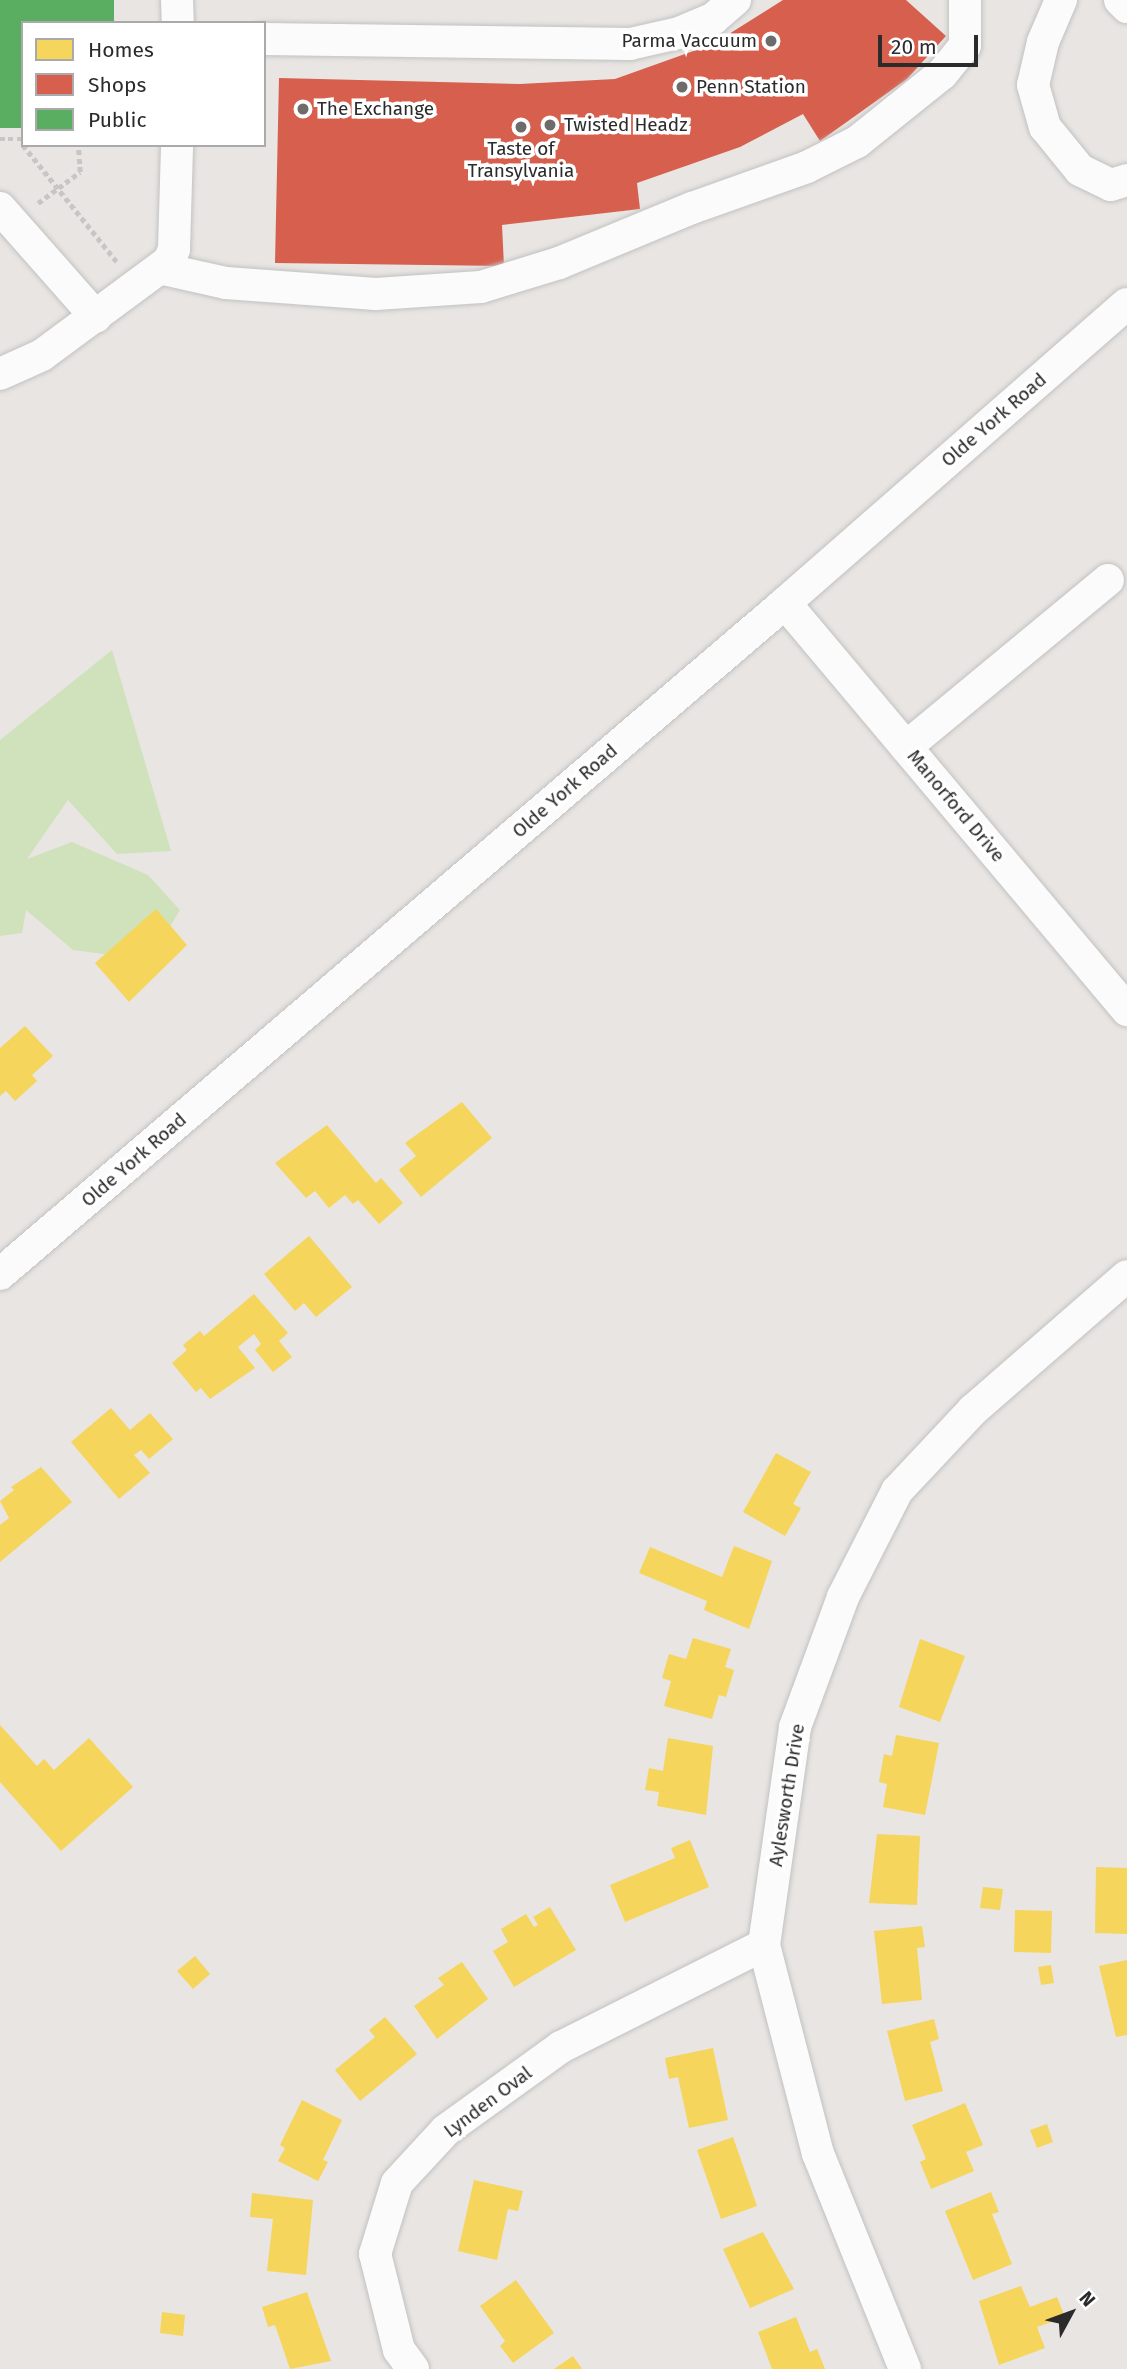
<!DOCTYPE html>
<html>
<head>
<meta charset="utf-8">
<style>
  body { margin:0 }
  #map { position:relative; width:1127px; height:2369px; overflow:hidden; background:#e8e5e2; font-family:"Fira Sans",sans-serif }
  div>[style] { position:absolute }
  .green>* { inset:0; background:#cfe2bc }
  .homes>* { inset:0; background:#f6d55c }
  .shops>* { inset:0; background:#d6604d }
  .public>* { inset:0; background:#5aae61 }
  .path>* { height:4.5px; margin-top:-2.25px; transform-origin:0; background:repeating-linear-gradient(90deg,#c6c6c6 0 5px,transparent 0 8.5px) }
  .roads { filter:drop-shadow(0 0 2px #c2c2c2) drop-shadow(0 0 2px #c2c2c2) }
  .minor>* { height:32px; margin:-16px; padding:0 16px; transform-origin:16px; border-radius:16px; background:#fcfbfb }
  .dots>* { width:19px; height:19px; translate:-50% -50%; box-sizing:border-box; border:4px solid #fff; border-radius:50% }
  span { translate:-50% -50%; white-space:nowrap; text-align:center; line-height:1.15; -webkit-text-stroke:7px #fff; paint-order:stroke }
  .poi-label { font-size:19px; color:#2b2b2b }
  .right { translate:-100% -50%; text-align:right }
  .left { translate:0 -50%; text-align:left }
  .street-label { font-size:19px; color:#2b2b2b }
  .legend { position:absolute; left:21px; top:21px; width:245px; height:126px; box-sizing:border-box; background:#fff; border:2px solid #aaa; margin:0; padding:9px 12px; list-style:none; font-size:21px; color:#2b2b2b }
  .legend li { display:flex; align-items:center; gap:14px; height:35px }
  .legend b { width:35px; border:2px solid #aaa }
  .north { position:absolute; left:1036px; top:2278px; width:70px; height:70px; -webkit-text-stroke:5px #fff; paint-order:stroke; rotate:49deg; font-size:19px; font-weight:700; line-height:28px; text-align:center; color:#2b2b2b }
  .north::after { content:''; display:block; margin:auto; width:24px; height:32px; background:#2b2b2b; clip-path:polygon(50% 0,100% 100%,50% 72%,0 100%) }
  .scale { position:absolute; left:878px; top:35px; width:100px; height:32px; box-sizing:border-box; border:4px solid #2b2b2b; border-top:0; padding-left:9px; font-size:21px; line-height:24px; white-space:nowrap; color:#2b2b2b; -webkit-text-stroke:5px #fff; paint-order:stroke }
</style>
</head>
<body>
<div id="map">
  <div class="green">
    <i style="clip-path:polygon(112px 650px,171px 851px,117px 854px,68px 800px,27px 859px,72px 842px,148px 875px,180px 910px,150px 960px,73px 950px,26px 910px,22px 933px,0 936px,0 740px)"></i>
  </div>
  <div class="homes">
    <i style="clip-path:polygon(156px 909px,187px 945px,129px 1002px,95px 963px)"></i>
    <i style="clip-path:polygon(25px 1026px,53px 1056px,32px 1075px,37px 1081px,15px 1101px,6px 1091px,0 1096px,0 1048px)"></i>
    <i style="clip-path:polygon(462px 1102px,492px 1138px,421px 1197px,399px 1170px,416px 1156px,405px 1143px)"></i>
    <i style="clip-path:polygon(327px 1125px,376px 1183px,381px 1178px,403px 1203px,379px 1224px,358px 1200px,353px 1204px,345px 1195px,329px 1208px,315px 1191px,306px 1198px,275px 1163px)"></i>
    <i style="clip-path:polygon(309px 1236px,352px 1287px,316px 1317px,304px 1303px,295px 1311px,264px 1274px)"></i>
    <i style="clip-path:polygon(254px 1294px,288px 1333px,279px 1341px,292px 1357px,273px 1372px,255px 1350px,261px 1344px,254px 1334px,238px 1347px,255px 1368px,210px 1399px,201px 1388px,196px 1392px,172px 1363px,187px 1350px,183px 1345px,200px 1331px,204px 1336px)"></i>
    <i style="clip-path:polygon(111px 1408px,130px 1430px,150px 1413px,173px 1439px,149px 1459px,141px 1450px,134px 1455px,150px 1473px,119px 1499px,71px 1442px)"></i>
    <i style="clip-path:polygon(776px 1453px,811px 1472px,793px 1504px,801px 1508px,785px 1536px,743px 1512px)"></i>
    <i style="clip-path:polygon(41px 1467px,72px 1502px,0 1562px,0 1525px,9px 1518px,0 1501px,14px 1490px,11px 1487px)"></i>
    <i style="clip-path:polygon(734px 1546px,772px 1561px,749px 1629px,704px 1610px,707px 1601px,639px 1573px,650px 1547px,722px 1577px)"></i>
    <i style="clip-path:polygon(693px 1638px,731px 1649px,725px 1667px,734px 1670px,726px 1697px,719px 1695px,712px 1719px,664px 1706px,671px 1681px,662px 1678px,669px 1654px,686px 1659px)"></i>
    <i style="clip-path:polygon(920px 1639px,965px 1656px,940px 1722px,899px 1707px)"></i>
    <i style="clip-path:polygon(0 1725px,37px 1766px,44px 1759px,54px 1770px,89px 1738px,133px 1787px,61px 1851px,0 1782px)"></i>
    <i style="clip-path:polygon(896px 1735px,939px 1743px,925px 1815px,883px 1807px,887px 1784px,879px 1782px,884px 1754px,892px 1756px)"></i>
    <i style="clip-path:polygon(668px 1738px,713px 1746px,706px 1815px,657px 1806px,659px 1792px,645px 1790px,649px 1768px,663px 1771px)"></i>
    <i style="clip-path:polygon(877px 1834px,920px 1836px,917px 1905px,869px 1903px)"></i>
    <i style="clip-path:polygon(690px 1840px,709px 1887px,625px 1922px,610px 1885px,675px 1858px,671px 1848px)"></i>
    <i style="clip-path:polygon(1096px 1867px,1127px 1868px,1127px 1934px,1095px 1933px)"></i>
    <i style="clip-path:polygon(983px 1887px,1003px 1889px,1000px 1910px,980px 1908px)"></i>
    <i style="clip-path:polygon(550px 1907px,576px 1950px,514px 1987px,493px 1951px,508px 1942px,501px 1929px,526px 1914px,534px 1927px,538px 1925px,533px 1917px)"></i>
    <i style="clip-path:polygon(1015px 1910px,1052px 1911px,1051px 1953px,1014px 1952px)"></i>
    <i style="clip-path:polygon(922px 1926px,925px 1947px,917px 1948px,922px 2000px,882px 2004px,874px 1931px)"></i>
    <i style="clip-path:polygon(195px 1956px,210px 1974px,193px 1989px,177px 1971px)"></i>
    <i style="clip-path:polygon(1127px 1960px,1127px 2035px,1116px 2037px,1099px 1966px)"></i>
    <i style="clip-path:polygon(462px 1962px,488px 1999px,437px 2039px,414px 2006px,444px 1985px,438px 1978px)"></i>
    <i style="clip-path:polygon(1051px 1965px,1054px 1983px,1041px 1985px,1038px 1967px)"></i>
    <i style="clip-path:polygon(385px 2017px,417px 2054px,360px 2101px,335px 2070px,375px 2037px,369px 2030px)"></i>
    <i style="clip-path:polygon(934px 2019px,939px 2039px,930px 2042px,943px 2091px,905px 2101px,887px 2031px)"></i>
    <i style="clip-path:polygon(713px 2048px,728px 2120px,689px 2128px,678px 2077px,669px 2079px,665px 2058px)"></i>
    <i style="clip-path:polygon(302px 2100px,342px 2120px,323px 2160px,328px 2162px,318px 2181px,278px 2161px,285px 2148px,280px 2145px)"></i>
    <i style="clip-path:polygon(965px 2103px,983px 2145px,966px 2152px,974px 2171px,931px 2189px,920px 2162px,926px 2159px,912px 2125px)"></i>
    <i style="clip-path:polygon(1047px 2124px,1053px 2142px,1037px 2148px,1030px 2130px)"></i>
    <i style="clip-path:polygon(733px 2137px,757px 2206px,721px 2219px,697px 2150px)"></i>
    <i style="clip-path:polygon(474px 2180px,523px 2191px,518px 2211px,508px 2209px,497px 2260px,458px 2251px)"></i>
    <i style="clip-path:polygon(991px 2192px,999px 2212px,992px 2214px,1012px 2264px,973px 2280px,945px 2211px)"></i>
    <i style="clip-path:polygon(252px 2193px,313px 2200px,306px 2275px,267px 2271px,273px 2219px,250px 2217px)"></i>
    <i style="clip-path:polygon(763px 2232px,794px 2289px,750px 2308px,723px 2249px)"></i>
    <i style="clip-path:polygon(516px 2280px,554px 2333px,513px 2363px,500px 2346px,505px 2341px,480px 2306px)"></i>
    <i style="clip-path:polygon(1021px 2286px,1030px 2307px,1057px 2297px,1065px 2317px,1037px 2327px,1045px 2348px,999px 2365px,979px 2301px)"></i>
    <i style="clip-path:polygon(307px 2292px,331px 2361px,290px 2369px,275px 2325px,268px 2327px,262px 2307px)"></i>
    <i style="clip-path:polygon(162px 2312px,185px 2315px,183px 2336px,160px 2333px)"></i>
    <i style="clip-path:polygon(796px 2317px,810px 2352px,817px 2349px,825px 2369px,772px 2369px,758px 2332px)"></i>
    <i style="clip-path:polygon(573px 2356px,582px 2369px,554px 2369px)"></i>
  </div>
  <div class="shops">
    <i style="clip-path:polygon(783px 0,906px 0,946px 36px,907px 79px,820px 141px,803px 114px,740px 147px,637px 183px,640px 209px,502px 225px,504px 266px,275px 263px,279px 78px,520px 84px,615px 79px,713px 44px)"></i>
  </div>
  <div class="public">
    <i style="clip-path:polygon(0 0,114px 0,114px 23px,23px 23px,23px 128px,0 128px)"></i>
  </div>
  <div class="path">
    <i style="left:0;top:139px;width:23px"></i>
    <i style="left:23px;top:145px;width:150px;rotate:51.2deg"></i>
    <i style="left:38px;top:203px;width:52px;rotate:-36.4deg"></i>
    <i style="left:80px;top:172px;width:27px;rotate:-94deg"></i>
  </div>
  <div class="roads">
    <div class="minor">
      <i style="left:177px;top:0;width:23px;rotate:88deg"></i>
      <i style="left:1061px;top:0;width:46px;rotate:113.2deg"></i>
      <i style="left:1043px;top:42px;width:44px;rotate:103.1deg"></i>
      <i style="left:1033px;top:85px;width:44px;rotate:74.1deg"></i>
      <i style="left:1045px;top:127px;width:55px;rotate:50.9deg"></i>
      <i style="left:1080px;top:170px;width:34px;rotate:26deg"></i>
      <i style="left:1111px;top:185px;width:17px;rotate:-17deg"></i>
      <i style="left:1120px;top:0;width:10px;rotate:45deg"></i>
      <i style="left:264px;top:39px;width:366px;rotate:0.8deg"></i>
      <i style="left:630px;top:44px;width:50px;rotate:-12.7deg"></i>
      <i style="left:679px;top:33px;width:38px;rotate:-23deg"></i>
      <i style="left:714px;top:18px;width:28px;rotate:-41deg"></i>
      <i style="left:0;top:208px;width:145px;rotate:48.6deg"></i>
      <i style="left:163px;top:269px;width:65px;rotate:12.5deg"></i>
      <i style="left:226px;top:283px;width:150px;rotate:4.2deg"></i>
      <i style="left:376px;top:294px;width:105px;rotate:-3.8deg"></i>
      <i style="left:481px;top:287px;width:82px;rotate:-17.1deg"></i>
      <i style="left:559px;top:263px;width:144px;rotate:-22.5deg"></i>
      <i style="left:692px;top:208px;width:122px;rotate:-19.6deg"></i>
      <i style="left:807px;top:167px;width:56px;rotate:-26.6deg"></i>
      <i style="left:857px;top:142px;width:109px;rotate:-38.7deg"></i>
      <i style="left:942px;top:74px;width:36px;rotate:-51deg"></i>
      <i style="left:965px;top:46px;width:46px;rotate:-90deg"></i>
      <i style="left:0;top:374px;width:46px;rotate:-24.3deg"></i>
      <i style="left:42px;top:355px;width:158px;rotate:-36.5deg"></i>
      <i style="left:169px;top:261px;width:13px;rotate:-67deg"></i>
      <i style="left:174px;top:249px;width:104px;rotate:-88.3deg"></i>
      <i style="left:785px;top:603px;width:532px;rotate:49.96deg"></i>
      <i style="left:906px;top:747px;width:262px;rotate:-39.6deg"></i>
      <i style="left:0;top:1274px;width:1033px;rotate:-40.52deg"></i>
      <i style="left:785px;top:603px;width:454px;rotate:-41.2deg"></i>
      <i style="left:413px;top:2369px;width:24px;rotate:-126deg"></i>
      <i style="left:399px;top:2350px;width:99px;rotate:-104deg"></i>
      <i style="left:375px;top:2254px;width:74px;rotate:-72.8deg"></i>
      <i style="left:397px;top:2183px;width:72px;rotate:-47.2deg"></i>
      <i style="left:446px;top:2130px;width:142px;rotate:-35.8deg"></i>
      <i style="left:561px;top:2047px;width:227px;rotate:-26.7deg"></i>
      <i style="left:905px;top:2369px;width:232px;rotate:-112deg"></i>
      <i style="left:818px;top:2154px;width:216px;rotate:-104.5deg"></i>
      <i style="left:764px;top:1945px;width:220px;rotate:-81.9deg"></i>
      <i style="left:795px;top:1727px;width:139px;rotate:-69.7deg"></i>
      <i style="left:843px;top:1597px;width:119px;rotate:-63deg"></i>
      <i style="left:897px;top:1491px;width:111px;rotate:-46.8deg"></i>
      <i style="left:973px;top:1410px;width:204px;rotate:-41deg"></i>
    </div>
  </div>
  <div class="dots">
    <i style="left:771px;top:41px;background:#6d6c6b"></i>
    <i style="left:682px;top:87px;background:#6d6c6b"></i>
    <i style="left:303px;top:109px;background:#6d6c6b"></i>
    <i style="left:550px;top:125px;background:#6d6c6b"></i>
    <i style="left:521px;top:127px;background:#6d6c6b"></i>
  </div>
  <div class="poi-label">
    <span class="right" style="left:757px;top:41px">Parma Vaccuum</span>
    <span class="left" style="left:696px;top:87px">Penn Station</span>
    <span class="left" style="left:317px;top:109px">The Exchange</span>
    <span class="left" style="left:564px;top:125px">Twisted Headz</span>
    <span style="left:521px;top:160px">Taste of<br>Transylvania</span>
  </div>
  <div class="street-label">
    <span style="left:994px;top:420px;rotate:-41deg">Olde York Road</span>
    <span style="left:565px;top:791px;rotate:-41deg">Olde York Road</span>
    <span style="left:956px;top:806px;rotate:50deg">Manorford Drive</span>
    <span style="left:134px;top:1160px;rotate:-41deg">Olde York Road</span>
    <span style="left:787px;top:1795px;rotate:-81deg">Aylesworth Drive</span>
    <span style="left:488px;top:2102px;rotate:-37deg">Lynden Oval</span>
  </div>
  <ul class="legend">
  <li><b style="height:19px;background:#f6d55c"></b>Homes</li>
  <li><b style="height:19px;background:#d6604d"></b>Shops</li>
  <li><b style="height:19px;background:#5aae61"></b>Public</li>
  </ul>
  <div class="north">N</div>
  <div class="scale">20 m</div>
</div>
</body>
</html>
